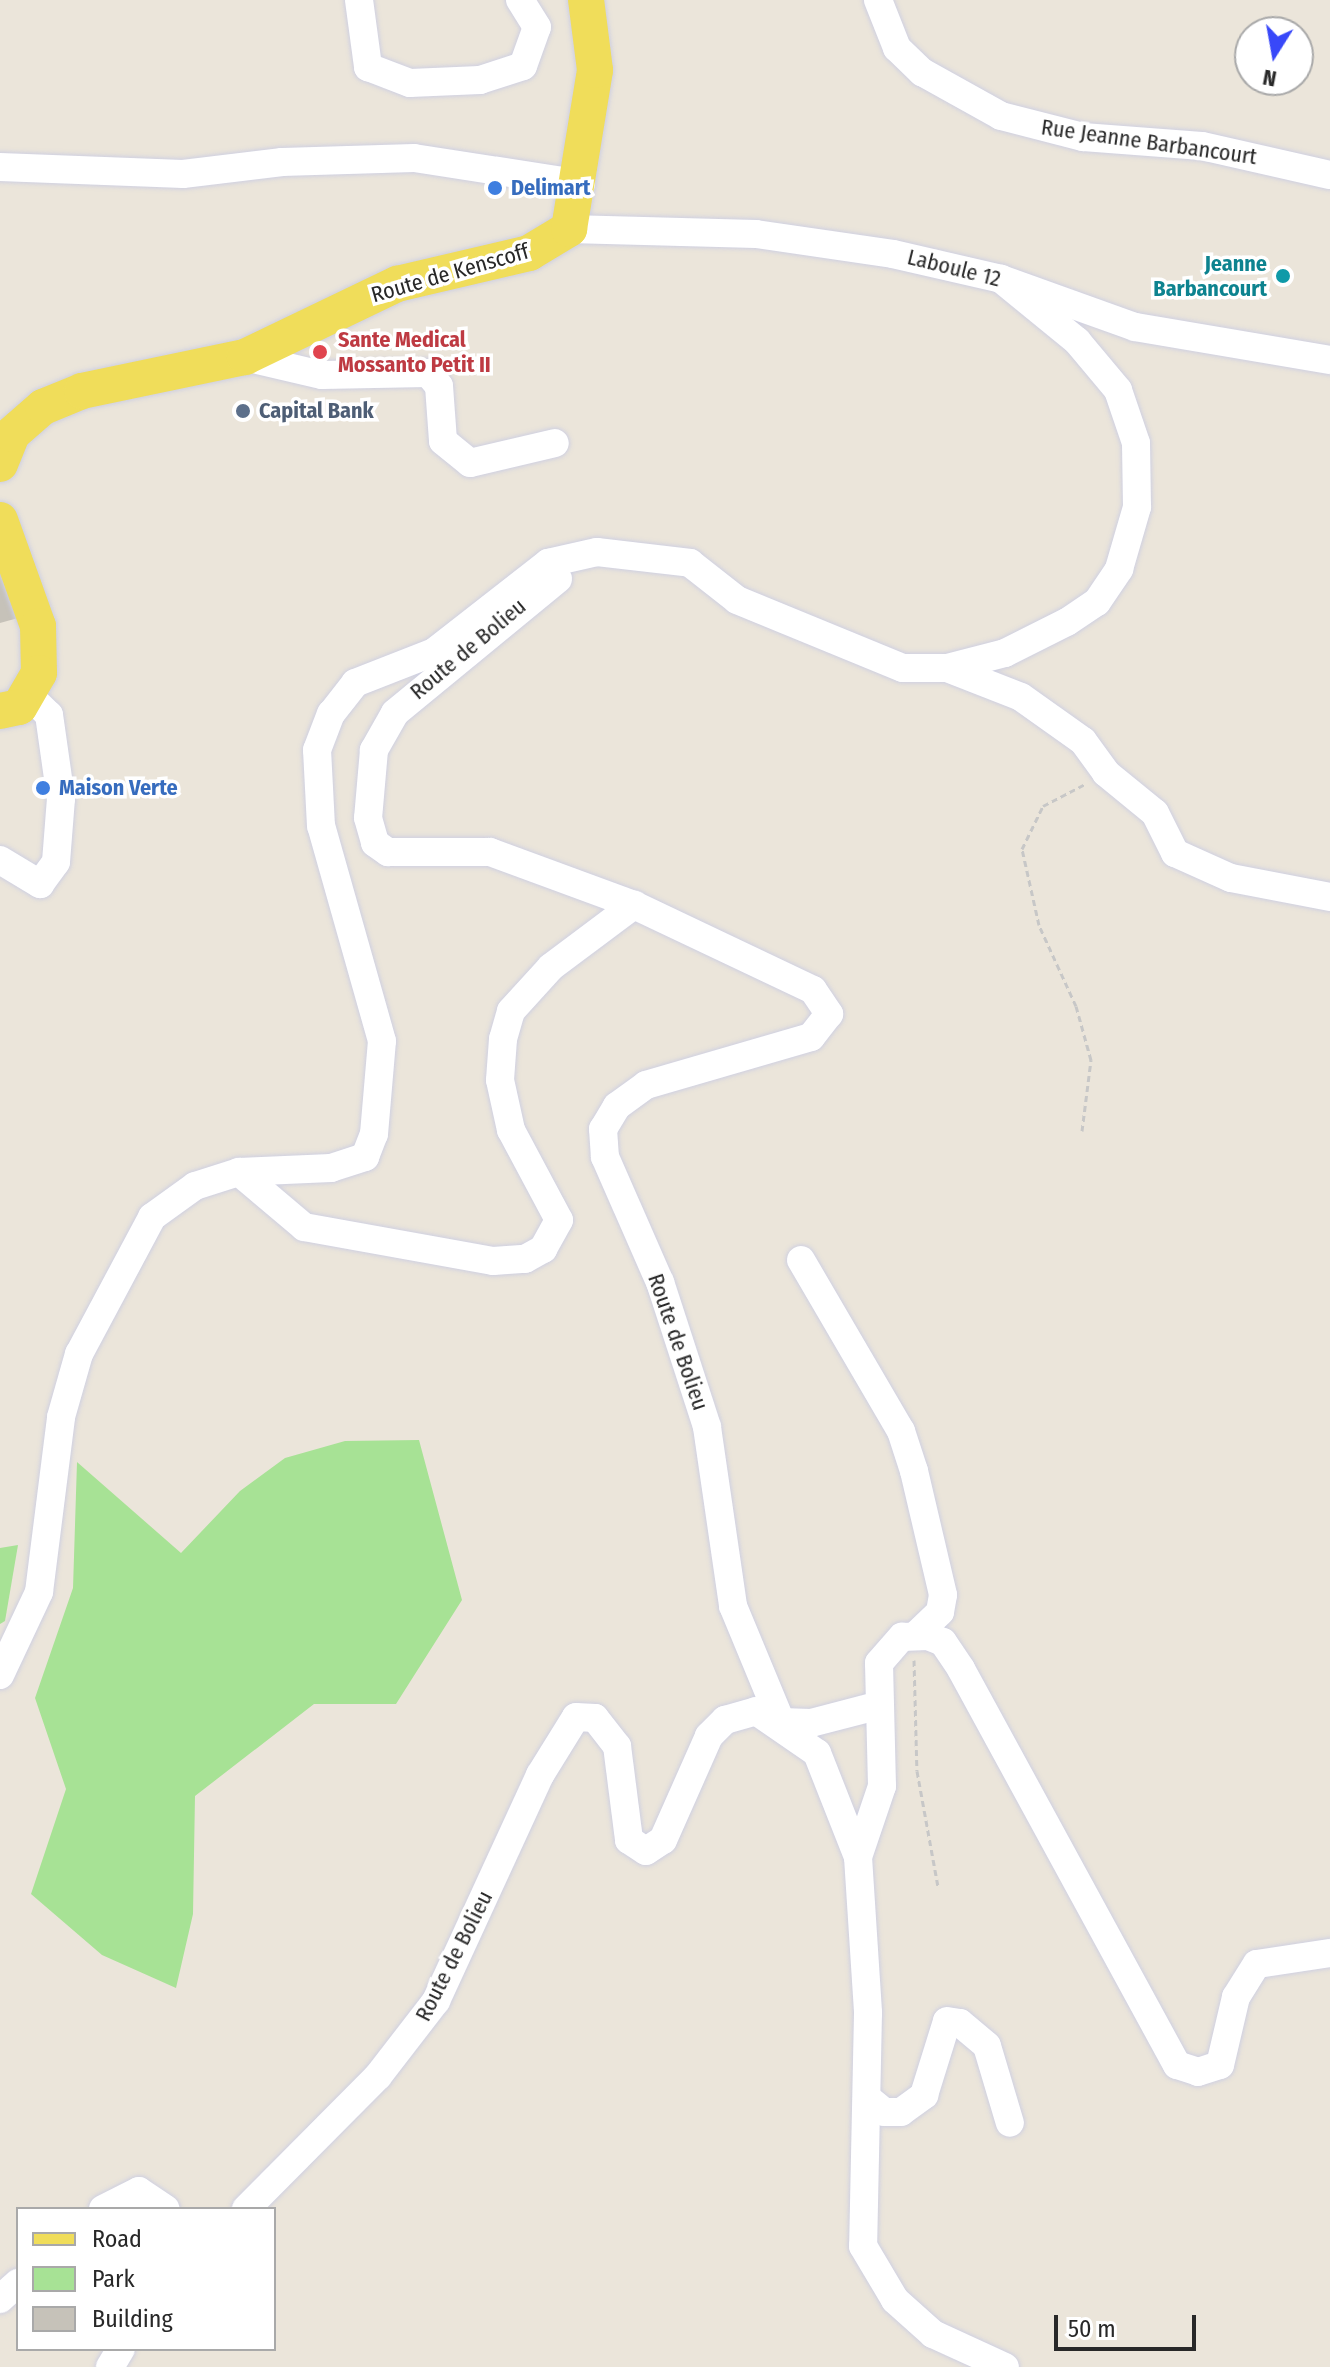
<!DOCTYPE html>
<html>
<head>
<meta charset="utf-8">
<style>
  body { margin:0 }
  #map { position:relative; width:1330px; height:2367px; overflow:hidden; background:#ebe5da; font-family:"Fira Sans Condensed",sans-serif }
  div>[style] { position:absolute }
  .green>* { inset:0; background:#a7e295 }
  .building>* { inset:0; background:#c6c2b9 }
  .path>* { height:3px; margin-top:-1.5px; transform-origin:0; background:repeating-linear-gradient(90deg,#c7c7c7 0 6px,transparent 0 10px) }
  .roads { filter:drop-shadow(0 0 2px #cfd0e1) drop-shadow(0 0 2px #cfd0e1) }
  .minor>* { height:28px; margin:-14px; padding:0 14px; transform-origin:14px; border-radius:14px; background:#fff }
  .major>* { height:36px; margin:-18px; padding:0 18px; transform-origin:18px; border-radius:18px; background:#f0dd5a }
  .dots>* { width:22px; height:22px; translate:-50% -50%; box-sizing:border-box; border:4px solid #fff; border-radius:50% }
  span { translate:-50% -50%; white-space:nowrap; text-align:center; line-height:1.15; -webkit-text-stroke:7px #fff; paint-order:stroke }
  .street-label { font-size:22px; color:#282828 }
  .shop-label { font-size:22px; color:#366cbe; font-weight:700 }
  .left { translate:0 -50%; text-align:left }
  .culture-label { font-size:22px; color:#0d838f; font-weight:700 }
  .right { translate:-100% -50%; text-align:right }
  .health-label { font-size:22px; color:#be3a42; font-weight:700 }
  .service-label { font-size:22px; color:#4e5e75; font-weight:700 }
  .legend { position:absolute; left:16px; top:2207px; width:260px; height:144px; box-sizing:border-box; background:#fff; border:2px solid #a9a9a9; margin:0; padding:10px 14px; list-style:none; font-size:24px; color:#282828 }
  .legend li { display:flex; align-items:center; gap:16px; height:40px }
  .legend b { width:40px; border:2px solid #a9a9a9 }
  .north { position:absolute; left:1234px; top:16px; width:80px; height:80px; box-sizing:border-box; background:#fff; border:2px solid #a9a9a9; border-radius:50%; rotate:191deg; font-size:22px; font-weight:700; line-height:32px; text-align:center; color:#282828 }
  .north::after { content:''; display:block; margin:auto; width:28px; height:36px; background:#3848f9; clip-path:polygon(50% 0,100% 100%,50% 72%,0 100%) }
  .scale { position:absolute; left:1054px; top:2315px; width:142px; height:36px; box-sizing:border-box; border:4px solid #282828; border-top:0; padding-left:10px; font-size:24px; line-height:28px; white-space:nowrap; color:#282828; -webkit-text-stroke:6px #fff; paint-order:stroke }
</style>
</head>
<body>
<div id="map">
  <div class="green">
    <i style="clip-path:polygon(419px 1440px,462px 1600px,396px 1704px,314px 1704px,195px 1796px,193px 1914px,176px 1988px,102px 1955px,31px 1894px,66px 1789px,35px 1698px,73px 1588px,77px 1462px,181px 1553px,240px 1491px,285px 1458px,345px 1441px)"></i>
    <i style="clip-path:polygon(18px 1545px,5px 1621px,0 1624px,0 1548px)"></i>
  </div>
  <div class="building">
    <i style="clip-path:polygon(0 563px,18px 618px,0 623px)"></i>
  </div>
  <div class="path">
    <i style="left:1082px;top:1131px;width:72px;rotate:-82.8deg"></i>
    <i style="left:1091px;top:1060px;width:56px;rotate:-105.5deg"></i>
    <i style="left:1076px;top:1006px;width:89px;rotate:-114.6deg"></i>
    <i style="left:1039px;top:925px;width:78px;rotate:-102.6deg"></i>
    <i style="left:1022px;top:849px;width:48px;rotate:-64deg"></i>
    <i style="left:1043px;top:806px;width:47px;rotate:-27.6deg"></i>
    <i style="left:914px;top:1660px;width:111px;rotate:88.5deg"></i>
    <i style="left:917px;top:1771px;width:117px;rotate:79.7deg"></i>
  </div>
  <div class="roads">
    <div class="minor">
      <i style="left:359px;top:0;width:68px;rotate:82.3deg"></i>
      <i style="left:368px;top:67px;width:45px;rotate:20.9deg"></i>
      <i style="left:410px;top:83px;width:70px;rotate:-2.5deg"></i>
      <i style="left:480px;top:80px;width:45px;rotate:-18deg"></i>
      <i style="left:523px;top:66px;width:41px;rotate:-70.3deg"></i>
      <i style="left:537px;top:27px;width:32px;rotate:-122deg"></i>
      <i style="left:878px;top:0;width:52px;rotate:68.4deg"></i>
      <i style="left:897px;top:48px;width:35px;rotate:44deg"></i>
      <i style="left:922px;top:72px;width:90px;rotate:29.1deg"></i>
      <i style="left:1001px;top:116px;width:85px;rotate:14.4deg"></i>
      <i style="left:1083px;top:137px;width:119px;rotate:4.3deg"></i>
      <i style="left:1202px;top:146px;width:131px;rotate:12.8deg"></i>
      <i style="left:0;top:167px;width:183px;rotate:2.2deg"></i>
      <i style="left:183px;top:174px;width:100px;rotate:-6.9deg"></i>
      <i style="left:282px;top:162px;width:132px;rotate:-1.7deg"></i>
      <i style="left:414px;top:158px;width:169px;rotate:8.8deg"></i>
      <i style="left:569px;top:229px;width:187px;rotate:1.5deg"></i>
      <i style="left:756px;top:234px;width:138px;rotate:8.3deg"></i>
      <i style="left:893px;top:254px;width:111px;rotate:13deg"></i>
      <i style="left:1001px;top:279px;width:142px;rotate:19.7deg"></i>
      <i style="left:1135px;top:327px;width:198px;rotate:9.6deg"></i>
      <i style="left:245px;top:357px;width:79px;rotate:13.2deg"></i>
      <i style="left:322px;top:375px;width:106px;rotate:-1.1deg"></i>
      <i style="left:428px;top:373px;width:17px;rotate:50deg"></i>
      <i style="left:439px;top:386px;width:55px;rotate:85.8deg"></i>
      <i style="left:443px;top:441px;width:35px;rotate:39deg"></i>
      <i style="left:470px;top:463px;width:87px;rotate:-13.2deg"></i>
      <i style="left:558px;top:579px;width:211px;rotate:140.6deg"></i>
      <i style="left:395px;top:713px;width:43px;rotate:119.6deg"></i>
      <i style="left:374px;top:750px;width:68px;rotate:95deg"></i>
      <i style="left:368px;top:818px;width:26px;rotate:74deg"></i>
      <i style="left:375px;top:843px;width:16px;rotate:35deg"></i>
      <i style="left:388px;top:852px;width:102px"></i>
      <i style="left:490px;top:852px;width:153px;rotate:20.2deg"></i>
      <i style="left:634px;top:905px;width:198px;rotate:25.4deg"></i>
      <i style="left:813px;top:990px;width:29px;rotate:56deg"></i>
      <i style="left:829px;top:1014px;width:29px;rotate:128deg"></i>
      <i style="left:811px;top:1037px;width:172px;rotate:163.8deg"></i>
      <i style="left:646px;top:1085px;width:36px;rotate:144deg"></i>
      <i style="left:617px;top:1106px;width:27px;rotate:121deg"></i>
      <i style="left:603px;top:1129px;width:28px;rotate:86deg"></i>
      <i style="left:605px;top:1157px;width:137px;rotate:66.3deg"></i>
      <i style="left:660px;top:1282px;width:152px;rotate:72deg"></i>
      <i style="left:707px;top:1427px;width:181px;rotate:81.7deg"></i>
      <i style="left:733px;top:1606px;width:126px;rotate:67.5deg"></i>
      <i style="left:947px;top:668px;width:79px;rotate:21.4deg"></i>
      <i style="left:1021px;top:697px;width:76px;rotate:35.4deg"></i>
      <i style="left:1083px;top:741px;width:39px;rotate:54deg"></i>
      <i style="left:1106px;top:773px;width:63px;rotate:39.2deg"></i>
      <i style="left:1155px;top:813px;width:45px;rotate:63.4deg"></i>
      <i style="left:1175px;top:853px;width:61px;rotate:24.1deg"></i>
      <i style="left:1231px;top:878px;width:101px;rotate:10.9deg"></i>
      <i style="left:0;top:860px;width:47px;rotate:31deg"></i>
      <i style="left:40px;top:884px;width:27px;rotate:-54deg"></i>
      <i style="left:56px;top:862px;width:63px;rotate:-85.5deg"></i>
      <i style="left:61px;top:799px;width:85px;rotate:-98.1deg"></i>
      <i style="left:49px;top:715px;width:28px;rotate:-136deg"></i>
      <i style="left:239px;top:1172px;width:85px;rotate:40.2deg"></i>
      <i style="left:304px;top:1227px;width:192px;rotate:10.2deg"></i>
      <i style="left:493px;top:1261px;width:32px;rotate:-4deg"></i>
      <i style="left:525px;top:1259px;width:21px;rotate:-29deg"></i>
      <i style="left:543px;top:1249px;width:33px;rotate:-61deg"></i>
      <i style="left:559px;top:1220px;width:102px;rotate:-118.1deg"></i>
      <i style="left:511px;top:1130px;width:51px;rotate:-102.4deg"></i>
      <i style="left:500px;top:1080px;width:41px;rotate:-85.8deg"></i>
      <i style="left:503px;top:1039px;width:29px;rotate:-74deg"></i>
      <i style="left:511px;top:1011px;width:59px;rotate:-47.7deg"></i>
      <i style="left:551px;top:967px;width:104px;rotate:-36.8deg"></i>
      <i style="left:801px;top:1260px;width:198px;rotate:59.7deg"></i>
      <i style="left:901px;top:1431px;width:42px;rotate:72deg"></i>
      <i style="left:914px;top:1471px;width:127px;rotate:76.8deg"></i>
      <i style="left:943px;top:1595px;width:17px;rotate:100deg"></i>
      <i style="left:940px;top:1612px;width:33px;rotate:136deg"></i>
      <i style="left:0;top:1675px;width:92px;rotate:-64.8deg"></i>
      <i style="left:39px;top:1592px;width:176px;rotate:-82.8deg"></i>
      <i style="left:61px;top:1417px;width:66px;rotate:-74.1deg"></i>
      <i style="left:79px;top:1354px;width:155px;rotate:-61.9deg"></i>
      <i style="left:152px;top:1217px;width:53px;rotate:-35.8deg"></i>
      <i style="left:195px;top:1186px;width:46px;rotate:-17.7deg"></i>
      <i style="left:239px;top:1172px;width:92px;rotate:-2.5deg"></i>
      <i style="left:331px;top:1168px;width:36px;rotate:-18deg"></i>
      <i style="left:365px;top:1157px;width:25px;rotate:-69deg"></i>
      <i style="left:374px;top:1134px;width:93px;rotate:-85.1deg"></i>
      <i style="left:382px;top:1041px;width:223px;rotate:-105.8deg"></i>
      <i style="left:321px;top:826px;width:76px;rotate:-93deg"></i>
      <i style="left:317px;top:750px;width:39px;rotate:-69deg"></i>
      <i style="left:331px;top:714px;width:39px;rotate:-52deg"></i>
      <i style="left:355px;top:683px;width:85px;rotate:-21.4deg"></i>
      <i style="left:434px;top:652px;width:145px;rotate:-38deg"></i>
      <i style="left:548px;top:563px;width:50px;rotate:-12.7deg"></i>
      <i style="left:597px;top:552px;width:94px;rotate:6.7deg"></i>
      <i style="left:690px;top:563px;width:60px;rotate:38.2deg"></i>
      <i style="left:737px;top:600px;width:179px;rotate:22.3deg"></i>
      <i style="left:903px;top:668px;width:44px"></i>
      <i style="left:947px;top:668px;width:60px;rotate:-14.5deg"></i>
      <i style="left:1005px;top:653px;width:69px;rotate:-26.6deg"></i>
      <i style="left:1067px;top:622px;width:36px;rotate:-34deg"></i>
      <i style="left:1097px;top:602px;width:40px;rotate:-56deg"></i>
      <i style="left:1119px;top:569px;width:65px;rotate:-73.8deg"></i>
      <i style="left:1137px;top:507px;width:64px;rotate:-90.9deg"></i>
      <i style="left:1136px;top:443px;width:56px;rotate:-108.8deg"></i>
      <i style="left:1118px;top:390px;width:64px;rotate:-129.9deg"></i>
      <i style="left:1077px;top:341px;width:98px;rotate:-140.8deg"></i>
      <i style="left:781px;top:1722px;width:30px;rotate:2deg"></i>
      <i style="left:811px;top:1723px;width:71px;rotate:-14.6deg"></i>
      <i style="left:858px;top:1857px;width:75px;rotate:-71.3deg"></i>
      <i style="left:882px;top:1786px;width:123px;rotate:-91.4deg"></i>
      <i style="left:879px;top:1663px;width:35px;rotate:-49deg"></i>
      <i style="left:902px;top:1637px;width:26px;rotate:-2deg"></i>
      <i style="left:928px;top:1636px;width:16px;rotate:22deg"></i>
      <i style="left:943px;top:1642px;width:32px;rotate:56deg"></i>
      <i style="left:961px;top:1669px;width:451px;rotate:61.4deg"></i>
      <i style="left:1177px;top:2065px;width:22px;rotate:18deg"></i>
      <i style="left:1198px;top:2072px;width:23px;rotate:-18deg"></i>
      <i style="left:1220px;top:2065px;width:70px;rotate:-76.8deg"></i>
      <i style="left:1236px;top:1997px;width:39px;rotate:-58deg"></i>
      <i style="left:1257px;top:1964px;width:74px;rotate:-8.6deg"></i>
      <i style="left:867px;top:2098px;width:22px;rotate:39deg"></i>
      <i style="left:884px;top:2112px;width:17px"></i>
      <i style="left:901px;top:2112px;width:29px;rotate:-36deg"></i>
      <i style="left:924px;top:2095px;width:77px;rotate:-72.7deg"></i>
      <i style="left:947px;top:2021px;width:13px;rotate:9deg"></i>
      <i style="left:960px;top:2023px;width:35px;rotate:40deg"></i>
      <i style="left:987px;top:2046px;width:80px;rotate:73.4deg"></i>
      <i style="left:103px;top:2209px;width:40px;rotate:-26.6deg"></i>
      <i style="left:139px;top:2191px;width:32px;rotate:34deg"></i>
      <i style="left:246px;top:2209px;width:187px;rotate:-45.2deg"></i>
      <i style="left:378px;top:2076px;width:95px;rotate:-52.3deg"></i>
      <i style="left:436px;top:2001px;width:249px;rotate:-65.3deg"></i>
      <i style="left:540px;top:1775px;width:68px;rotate:-58.2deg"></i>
      <i style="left:576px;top:1717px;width:19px;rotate:3deg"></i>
      <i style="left:595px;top:1718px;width:36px;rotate:52deg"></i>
      <i style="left:617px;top:1746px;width:95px;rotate:82.7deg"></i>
      <i style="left:629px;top:1840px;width:20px;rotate:33deg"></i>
      <i style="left:646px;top:1851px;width:20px;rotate:-33deg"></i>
      <i style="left:663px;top:1840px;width:114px;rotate:-66.1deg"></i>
      <i style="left:709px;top:1736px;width:23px;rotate:-45deg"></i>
      <i style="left:725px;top:1720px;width:32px;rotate:-16deg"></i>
      <i style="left:756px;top:1711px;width:74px;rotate:34.5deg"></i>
      <i style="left:817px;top:1753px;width:112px;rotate:68.5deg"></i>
      <i style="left:858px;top:1857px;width:156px;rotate:86.3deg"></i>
      <i style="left:868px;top:2013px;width:233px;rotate:91.2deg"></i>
      <i style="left:863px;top:2246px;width:63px;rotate:59.3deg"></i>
      <i style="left:895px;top:2300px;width:51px;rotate:41.8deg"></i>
      <i style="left:933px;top:2334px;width:79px;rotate:24.6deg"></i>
      <i style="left:0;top:2299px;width:24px;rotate:-42deg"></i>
      <i style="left:110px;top:2367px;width:21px;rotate:-59deg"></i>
    </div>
    <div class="major">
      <i style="left:0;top:464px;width:32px;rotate:-68deg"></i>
      <i style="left:12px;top:434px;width:41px;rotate:-41.1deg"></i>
      <i style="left:43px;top:407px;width:42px;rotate:-22.3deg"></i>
      <i style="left:82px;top:391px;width:167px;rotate:-11.8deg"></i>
      <i style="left:245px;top:357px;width:169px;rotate:-25.7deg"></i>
      <i style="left:397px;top:284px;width:136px;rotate:-13.2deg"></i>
      <i style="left:529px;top:253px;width:47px;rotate:-31deg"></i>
      <i style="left:569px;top:229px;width:161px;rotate:-80.7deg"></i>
      <i style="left:595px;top:70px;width:71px;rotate:-97.3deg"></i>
      <i style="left:0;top:520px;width:113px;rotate:70.3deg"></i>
      <i style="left:38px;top:626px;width:47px;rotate:88.8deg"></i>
      <i style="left:39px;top:673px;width:39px;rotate:120deg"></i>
      <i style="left:19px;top:707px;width:19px;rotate:168deg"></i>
    </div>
  </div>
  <div class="dots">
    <i style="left:495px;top:188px;background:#3f7fe0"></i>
    <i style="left:1283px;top:276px;background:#0f9aa8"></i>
    <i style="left:320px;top:352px;background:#e0444e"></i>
    <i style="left:243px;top:411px;background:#5c6f8a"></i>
    <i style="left:43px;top:788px;background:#3f7fe0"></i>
  </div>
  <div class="street-label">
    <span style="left:1149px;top:142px;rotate:8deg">Rue Jeanne Barbancourt</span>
    <span style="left:954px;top:268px;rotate:14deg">Laboule 12</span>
    <span style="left:450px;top:273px;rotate:-16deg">Route de Kenscoff</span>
    <span style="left:468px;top:649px;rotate:-40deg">Route de Bolieu</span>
    <span style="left:678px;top:1342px;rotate:71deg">Route de Bolieu</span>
    <span style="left:454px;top:1956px;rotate:-63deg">Route de Bolieu</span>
  </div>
  <div class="shop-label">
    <span class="left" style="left:511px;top:188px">Delimart</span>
    <span class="left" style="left:59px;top:788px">Maison Verte</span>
  </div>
  <div class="culture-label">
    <span class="right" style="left:1267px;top:276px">Jeanne<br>Barbancourt</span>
  </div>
  <div class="health-label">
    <span class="left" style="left:338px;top:352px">Sante Medical<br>Mossanto Petit II</span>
  </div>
  <div class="service-label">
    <span class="left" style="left:259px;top:411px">Capital Bank</span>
  </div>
  <ul class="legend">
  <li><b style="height:10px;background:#f0dd5a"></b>Road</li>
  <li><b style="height:22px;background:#a7e295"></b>Park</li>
  <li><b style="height:22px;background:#c6c2b9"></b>Building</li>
  </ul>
  <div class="north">N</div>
  <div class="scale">50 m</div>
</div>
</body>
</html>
